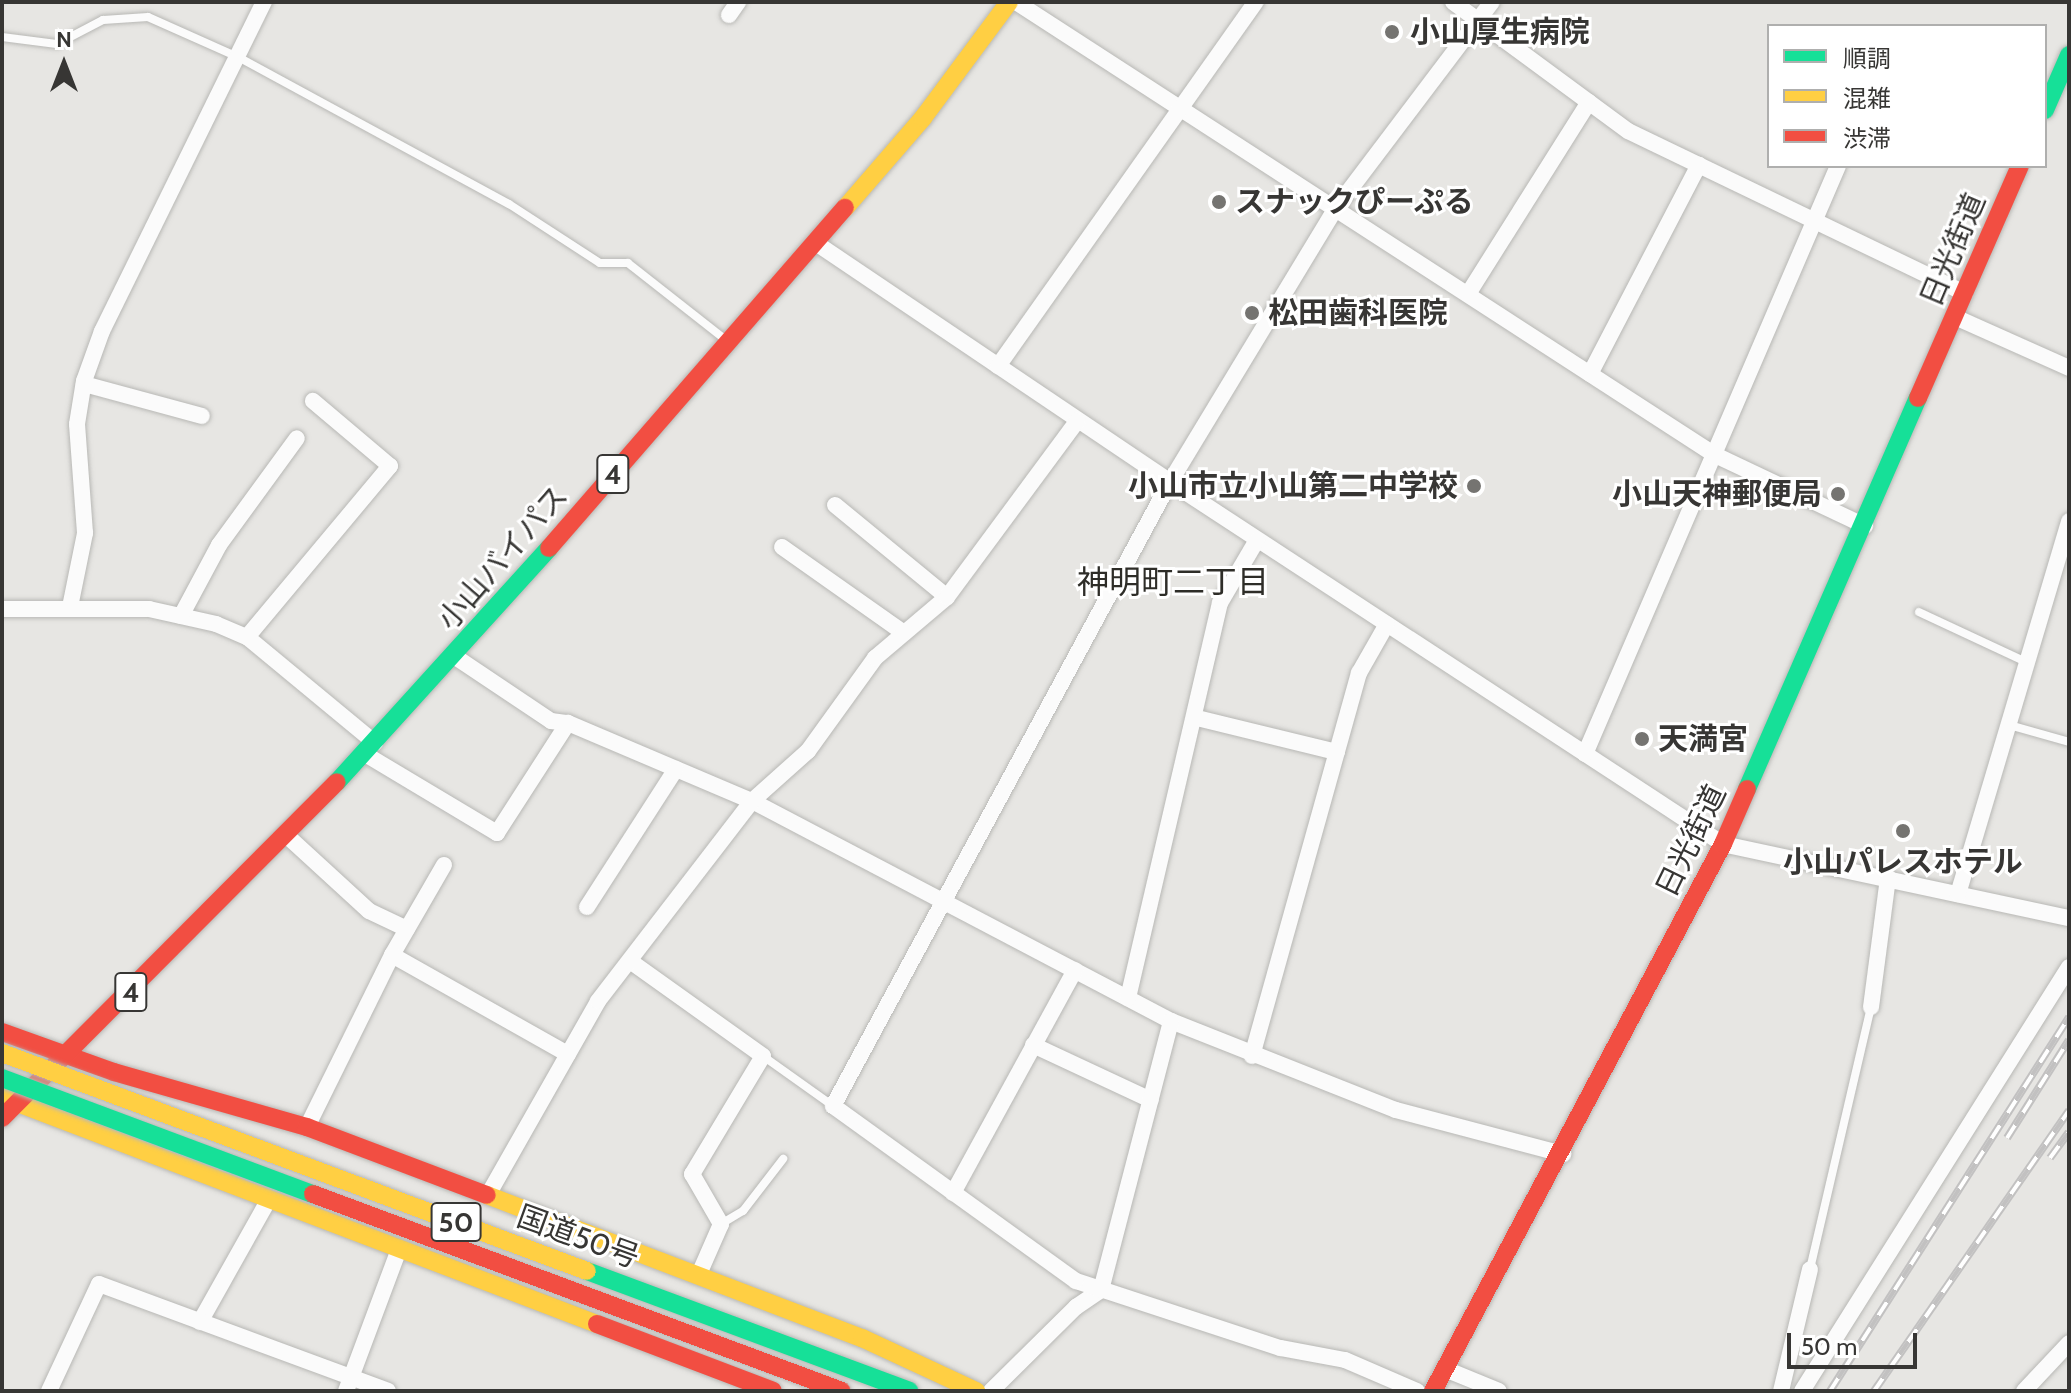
<!DOCTYPE html>
<html>
<head>
<meta charset="utf-8">
<style>
  body { margin:0 }
  #map { position:relative; width:2071px; height:1393px; overflow:hidden; background:#e7e6e3; font-family:Cabin,"Noto Sans JP",sans-serif }
  div>[style] { position:absolute }
  .roads { filter:drop-shadow(0 0 2px #b8b8b5) drop-shadow(0 0 2px #b8b8b5) }
  .lane>* { height:8px; margin:-4px; padding:0 4px; transform-origin:4px; border-radius:4px; background:#fbfbfb }
  .street>* { height:16px; margin:-8px; padding:0 8px; transform-origin:8px; border-radius:8px; background:#fbfbfb }
  .fast>* { height:18px; margin:-9px; padding:0 9px; transform-origin:9px; border-radius:9px; background:#16e098 }
  .slow>* { height:18px; margin:-9px; padding:0 9px; transform-origin:9px; border-radius:9px; background:#ffcf43 }
  .jam>* { height:18px; margin:-9px; padding:0 9px; transform-origin:9px; border-radius:9px; background:#f24e42 }
  .rail>* { height:8px; margin-top:-4px; transform-origin:0; background:repeating-linear-gradient(90deg,#fff 0 15px,#c2c1c1 0 30px); box-sizing:border-box; border-block:2px solid #c2c1c1 }
  .bridges { filter:drop-shadow(0 0 2px #b8b8b5) drop-shadow(0 0 2px #b8b8b5) }
  .fast-bridge>* { height:18px; margin:-9px; padding:0 9px; transform-origin:9px; border-radius:9px; background:#16e098 }
  .slow-bridge>* { height:18px; margin:-9px; padding:0 9px; transform-origin:9px; border-radius:9px; background:#ffcf43 }
  .jam-bridge>* { height:18px; margin:-9px; padding:0 9px; transform-origin:9px; border-radius:9px; background:#f24e42 }
  .dots>* { width:22px; height:22px; translate:-50% -50%; box-sizing:border-box; border:4px solid #fff; border-radius:50% }
  span { translate:-50% -50%; white-space:nowrap; text-align:center; line-height:1.15; -webkit-text-stroke:6px #fff; paint-order:stroke }
  .shield-label span { padding:2px 6px; background:#fff; border:2px solid; border-radius:6px; -webkit-text-stroke-width:0 }
  .shield-label { font-size:28px; color:#373634; font-weight:700 }
  .poi-label { font-size:30px; color:#373634; font-weight:700 }
  .left { translate:0 -50%; text-align:left }
  .right { translate:-100% -50%; text-align:right }
  .street-label { font-size:30px; color:#373634 }
  .neighbourhood-label { font-size:32px; color:#2e2d28 }
  .frame { position:absolute; inset:0; border:4px solid #373634; pointer-events:none }
  .legend { position:absolute; left:1767px; top:24px; width:280px; height:144px; box-sizing:border-box; background:#fff; border:2px solid #afafae; margin:0; padding:10px 14px; list-style:none; font-size:24px; color:#373634 }
  .legend li { display:flex; align-items:center; gap:16px; height:40px }
  .legend b { width:40px; border:2px solid #afafae }
  .north { position:absolute; left:24px; top:24px; width:80px; height:80px; -webkit-text-stroke:6px #fff; paint-order:stroke; rotate:0deg; font-size:22px; font-weight:700; line-height:32px; text-align:center; color:#373634 }
  .north::after { content:''; display:block; margin:auto; width:28px; height:36px; background:#373634; clip-path:polygon(50% 0,100% 100%,50% 72%,0 100%) }
  .scale { position:absolute; left:1787px; top:1333px; width:130px; height:36px; box-sizing:border-box; border:4px solid #373634; border-top:0; padding-left:10px; font-size:24px; line-height:28px; white-space:nowrap; color:#373634; -webkit-text-stroke:6px #fff; paint-order:stroke }
</style>
</head>
<body>
<div id="map">
  <div class="roads">
    <div class="lane">
      <i style="left:2px;top:37px;width:55px;rotate:7.3deg"></i>
      <i style="left:57px;top:44px;width:52px;rotate:-27.6deg"></i>
      <i style="left:103px;top:20px;width:45px;rotate:-3.8deg"></i>
      <i style="left:148px;top:17px;width:98px;rotate:24deg"></i>
      <i style="left:238px;top:57px;width:308px;rotate:28.5deg"></i>
      <i style="left:509px;top:204px;width:108px;rotate:33deg"></i>
      <i style="left:600px;top:263px;width:28px"></i>
      <i style="left:628px;top:263px;width:120px;rotate:38.2deg"></i>
      <i style="left:1919px;top:612px;width:118px;rotate:25deg"></i>
      <i style="left:2009px;top:725px;width:62px;rotate:15.8deg"></i>
      <i style="left:763px;top:1056px;width:86px;rotate:35.5deg"></i>
      <i style="left:721px;top:1224px;width:26px;rotate:-31deg"></i>
      <i style="left:743px;top:1211px;width:66px;rotate:-52.4deg"></i>
      <i style="left:1810px;top:1269px;width:269px;rotate:-76.9deg"></i>
    </div>
    <div class="street">
      <i style="left:1016px;top:2px;width:833px;rotate:32.95deg"></i>
      <i style="left:1715px;top:455px;width:166px;rotate:25.3deg"></i>
      <i style="left:1453px;top:2px;width:217px;rotate:36.4deg"></i>
      <i style="left:1628px;top:131px;width:374px;rotate:25.7deg"></i>
      <i style="left:729px;top:15px;width:16px;rotate:-55deg"></i>
      <i style="left:816px;top:243px;width:427px;rotate:34deg"></i>
      <i style="left:1170px;top:482px;width:661px;rotate:33.21deg"></i>
      <i style="left:1723px;top:844px;width:354px;rotate:12.1deg"></i>
      <i style="left:1468px;top:294px;width:227px;rotate:-57.8deg"></i>
      <i style="left:1955px;top:317px;width:125px;rotate:24.1deg"></i>
      <i style="left:998px;top:366px;width:446px;rotate:-54.7deg"></i>
      <i style="left:1590px;top:374px;width:236px;rotate:-62.5deg"></i>
      <i style="left:84px;top:384px;width:122px;rotate:15.2deg"></i>
      <i style="left:835px;top:505px;width:145px;rotate:39.4deg"></i>
      <i style="left:782px;top:547px;width:149px;rotate:35.2deg"></i>
      <i style="left:70px;top:607px;width:76px;rotate:-78.5deg"></i>
      <i style="left:85px;top:533px;width:109px;rotate:-94.2deg"></i>
      <i style="left:77px;top:424px;width:44px;rotate:-80.8deg"></i>
      <i style="left:84px;top:381px;width:53px;rotate:-70.2deg"></i>
      <i style="left:102px;top:331px;width:367px;rotate:-63.8deg"></i>
      <i style="left:2px;top:609px;width:147px"></i>
      <i style="left:149px;top:609px;width:69px;rotate:12.6deg"></i>
      <i style="left:216px;top:624px;width:34px;rotate:23deg"></i>
      <i style="left:247px;top:637px;width:166px;rotate:39.6deg"></i>
      <i style="left:181px;top:616px;width:81px;rotate:-61.8deg"></i>
      <i style="left:219px;top:545px;width:132px;rotate:-53.9deg"></i>
      <i style="left:247px;top:637px;width:223px;rotate:-50.1deg"></i>
      <i style="left:390px;top:466px;width:101px;rotate:-139.8deg"></i>
      <i style="left:454px;top:656px;width:117px;rotate:33.8deg"></i>
      <i style="left:551px;top:721px;width:17px;rotate:7deg"></i>
      <i style="left:568px;top:723px;width:200px;rotate:23deg"></i>
      <i style="left:752px;top:801px;width:473px;rotate:27.7deg"></i>
      <i style="left:1171px;top:1021px;width:242px;rotate:21.6deg"></i>
      <i style="left:1396px;top:1110px;width:173px;rotate:14.8deg"></i>
      <i style="left:1197px;top:718px;width:144px;rotate:13.7deg"></i>
      <i style="left:365px;top:754px;width:154px;rotate:30.9deg"></i>
      <i style="left:497px;top:833px;width:131px;rotate:-57.2deg"></i>
      <i style="left:1585px;top:754px;width:640px;rotate:-66.72deg"></i>
      <i style="left:285px;top:834px;width:114px;rotate:42.5deg"></i>
      <i style="left:369px;top:911px;width:42px;rotate:25.3deg"></i>
      <i style="left:1958px;top:894px;width:389px;rotate:-73.4deg"></i>
      <i style="left:587px;top:907px;width:164px;rotate:-57.2deg"></i>
      <i style="left:392px;top:955px;width:104px;rotate:-60deg"></i>
      <i style="left:630px;top:961px;width:163px;rotate:35.5deg"></i>
      <i style="left:763px;top:1056px;width:138px;rotate:121deg"></i>
      <i style="left:692px;top:1174px;width:58px;rotate:59.9deg"></i>
      <i style="left:721px;top:1224px;width:55px;rotate:113.7deg"></i>
      <i style="left:1128px;top:998px;width:406px;rotate:-76.9deg"></i>
      <i style="left:1220px;top:603px;width:73px;rotate:-59.6deg"></i>
      <i style="left:1871px;top:1007px;width:131px;rotate:-82.5deg"></i>
      <i style="left:1033px;top:1045px;width:130px;rotate:25deg"></i>
      <i style="left:1252px;top:1056px;width:398px;rotate:-74.4deg"></i>
      <i style="left:1359px;top:673px;width:56px;rotate:-60.3deg"></i>
      <i style="left:307px;top:1127px;width:192px;rotate:-63.7deg"></i>
      <i style="left:392px;top:955px;width:202px;rotate:29.4deg"></i>
      <i style="left:953px;top:1193px;width:254px;rotate:-61.3deg"></i>
      <i style="left:488px;top:1195px;width:223px;rotate:-60.4deg"></i>
      <i style="left:598px;top:1001px;width:252px;rotate:-52.4deg"></i>
      <i style="left:752px;top:801px;width:75px;rotate:-41.8deg"></i>
      <i style="left:808px;top:751px;width:115px;rotate:-54.2deg"></i>
      <i style="left:875px;top:658px;width:94px;rotate:-40.3deg"></i>
      <i style="left:947px;top:597px;width:219px;rotate:-53.5deg"></i>
      <i style="left:200px;top:1322px;width:141px;rotate:-60.7deg"></i>
      <i style="left:1445px;top:1369px;width:58px;rotate:22.2deg"></i>
      <i style="left:49px;top:1391px;width:118px;rotate:-65deg"></i>
      <i style="left:99px;top:1284px;width:308px;rotate:20.3deg"></i>
      <i style="left:346px;top:1391px;width:148px;rotate:-69.5deg"></i>
      <i style="left:991px;top:1391px;width:120px;rotate:-44.7deg"></i>
      <i style="left:1076px;top:1307px;width:30px;rotate:-34deg"></i>
      <i style="left:1101px;top:1290px;width:278px;rotate:-75.4deg"></i>
      <i style="left:1417px;top:1391px;width:78px;rotate:-156.7deg"></i>
      <i style="left:1345px;top:1360px;width:66px;rotate:-169.5deg"></i>
      <i style="left:1280px;top:1348px;width:215px;rotate:-161.8deg"></i>
      <i style="left:1076px;top:1281px;width:299px;rotate:-144.2deg"></i>
      <i style="left:833px;top:1106px;width:709px;rotate:-61.63deg"></i>
      <i style="left:1170px;top:482px;width:320px;rotate:-58.8deg"></i>
      <i style="left:1336px;top:208px;width:258px;rotate:-52.9deg"></i>
      <i style="left:1781px;top:1391px;width:125px;rotate:-76.6deg"></i>
      <i style="left:1802px;top:1391px;width:501px;rotate:-57.8deg"></i>
      <i style="left:2024px;top:1391px;width:66px;rotate:-46.8deg"></i>
    </div>
    <div class="fast">
      <i style="left:2045px;top:110px;width:60px;rotate:-66.4deg"></i>
      <i style="left:337px;top:782px;width:316px;rotate:-47.8deg"></i>
      <i style="left:1747px;top:789px;width:427px;rotate:-66.4deg"></i>
    </div>
    <div class="slow">
      <i style="left:845px;top:208px;width:119px;rotate:-49.1deg"></i>
      <i style="left:923px;top:118px;width:144px;rotate:-53.4deg"></i>
      <i style="left:2px;top:1097px;width:637px;rotate:20.88deg"></i>
      <i style="left:487px;top:1195px;width:401px;rotate:20.9deg"></i>
      <i style="left:862px;top:1338px;width:126px;rotate:24.9deg"></i>
    </div>
    <div class="jam">
      <i style="left:1918px;top:398px;width:253px;rotate:-66.3deg"></i>
      <i style="left:549px;top:548px;width:451px;rotate:-49deg"></i>
      <i style="left:2px;top:1032px;width:119px;rotate:19.7deg"></i>
      <i style="left:114px;top:1072px;width:201px;rotate:15.9deg"></i>
      <i style="left:307px;top:1127px;width:192px;rotate:20.7deg"></i>
      <i style="left:2px;top:1118px;width:474px;rotate:-45.1deg"></i>
      <i style="left:597px;top:1324px;width:188px;rotate:20.8deg"></i>
      <i style="left:1433px;top:1391px;width:619px;rotate:-62.07deg"></i>
      <i style="left:1723px;top:844px;width:60px;rotate:-66.4deg"></i>
    </div>
  </div>
  <div class="rail">
    <i style="left:2007px;top:1138px;width:116px;rotate:-57.7deg"></i>
    <i style="left:2050px;top:1158px;width:32px;rotate:-54deg"></i>
    <i style="left:1830px;top:1391px;width:444px;rotate:-57.4deg"></i>
    <i style="left:1874px;top:1391px;width:342px;rotate:-55.2deg"></i>
  </div>
  <div class="bridges">
    <div class="fast-bridge">
      <i style="left:2px;top:1078px;width:332px;rotate:20.5deg"></i>
      <i style="left:587px;top:1271px;width:344px;rotate:20.4deg"></i>
    </div>
    <div class="slow-bridge">
      <i style="left:2px;top:1053px;width:624px;rotate:20.44deg"></i>
    </div>
    <div class="jam-bridge">
      <i style="left:313px;top:1194px;width:564px;rotate:20.43deg"></i>
    </div>
  </div>
  <div class="dots">
    <i style="left:1392px;top:32px;background:#757471"></i>
    <i style="left:1219px;top:202px;background:#757471"></i>
    <i style="left:1252px;top:313px;background:#757471"></i>
    <i style="left:1474px;top:486px;background:#757471"></i>
    <i style="left:1838px;top:494px;background:#757471"></i>
    <i style="left:1642px;top:739px;background:#757471"></i>
    <i style="left:1903px;top:831px;background:#757471"></i>
  </div>
  <div class="shield-label">
    <span style="left:613px;top:474px">4</span>
    <span style="left:131px;top:992px">4</span>
    <span style="left:456px;top:1222px">50</span>
  </div>
  <div class="poi-label">
    <span class="left" style="left:1410px;top:32px">小山厚生病院</span>
    <span class="left" style="left:1235px;top:202px">スナックぴーぷる</span>
    <span class="left" style="left:1268px;top:313px">松田歯科医院</span>
    <span class="right" style="left:1458px;top:486px">小山市立小山第二中学校</span>
    <span class="right" style="left:1822px;top:494px">小山天神郵便局</span>
    <span class="left" style="left:1658px;top:739px">天満宮</span>
    <span style="left:1903px;top:862px">小山パレスホテル</span>
  </div>
  <div class="street-label">
    <span style="left:1953px;top:250px;rotate:-67deg">日光街道</span>
    <span style="left:503px;top:558px;rotate:-49deg">小山バイパス</span>
    <span style="left:1691px;top:841px;rotate:-64deg">日光街道</span>
    <span style="left:578px;top:1237px;rotate:20deg">国道50号</span>
  </div>
  <div class="neighbourhood-label">
    <span style="left:1173px;top:582px">神明町二丁目</span>
  </div>
  <div class="frame"></div>
  <ul class="legend">
  <li><b style="height:10px;background:#16e098"></b>順調</li>
  <li><b style="height:10px;background:#ffcf43"></b>混雑</li>
  <li><b style="height:10px;background:#f24e42"></b>渋滞</li>
  </ul>
  <div class="north">N</div>
  <div class="scale">50 m</div>
</div>
</body>
</html>
